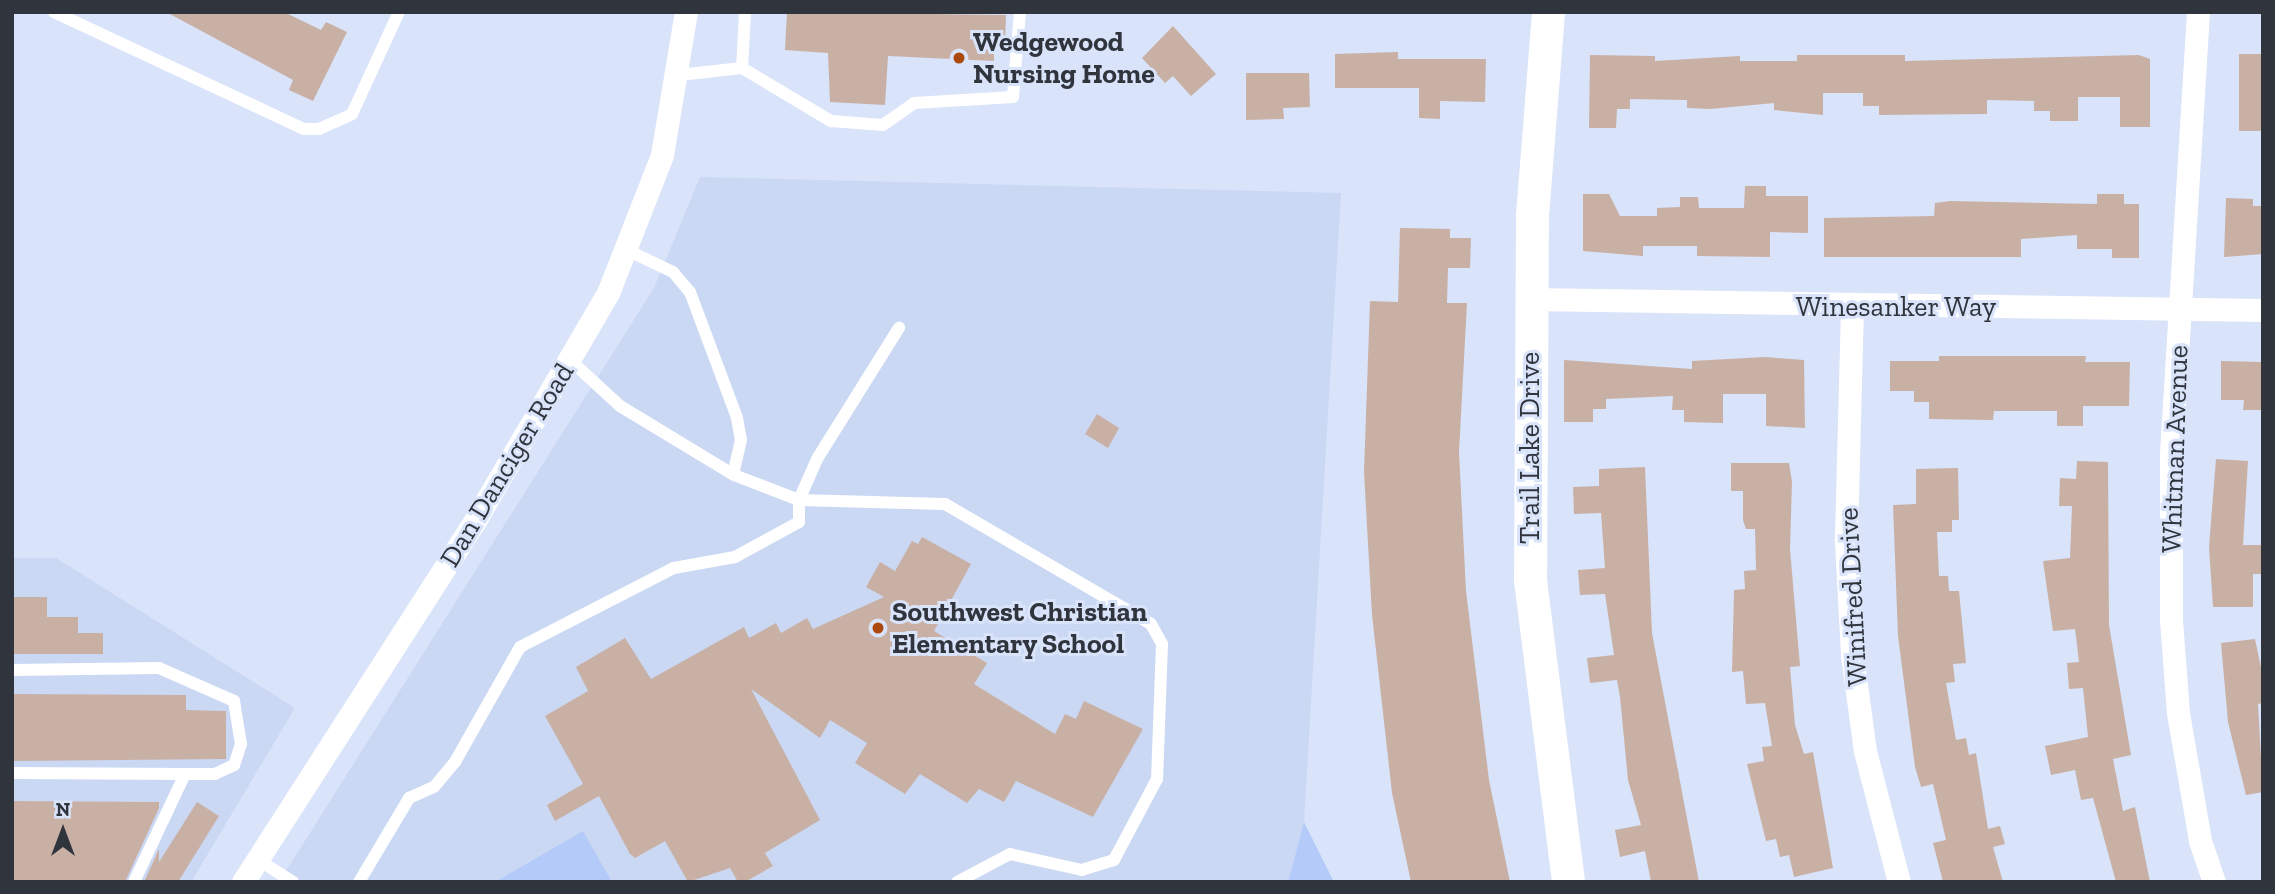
<!DOCTYPE html>
<html>
<head>
<meta charset="utf-8">
<style>
  body { margin:0 }
  #map { position:relative; width:2275px; height:894px; overflow:hidden; background:#d9e3fa; font-family:"Zilla Slab",serif }
  div>[style] { position:absolute }
  .built>* { inset:0; background:#cad8f4 }
  .green>* { inset:0; background:#b4caf9 }
  .building>* { inset:0; background:#c9b0a5 }
  .lane>* { height:12px; margin:-6px; padding:0 6px; transform-origin:6px; border-radius:6px; background:#fff }
  .street>* { height:23px; margin:-11.5px; padding:0 11.5px; transform-origin:11.5px; border-radius:11.5px; background:#fff }
  .secondary>* { height:33px; margin:-16.5px; padding:0 16.5px; transform-origin:16.5px; border-radius:16.5px; background:#fff }
  .dots>* { width:19px; height:19px; translate:-50% -50%; box-sizing:border-box; border:4px solid #d9e3fa; border-radius:50% }
  span { translate:-50% -50%; white-space:nowrap; text-align:center; line-height:1.15; -webkit-text-stroke:6px #d9e3fa; paint-order:stroke }
  .poi-label { font-size:28px; color:#30343d; font-weight:700 }
  .left { translate:0 -50%; text-align:left }
  .street-label { font-size:28px; color:#30343d }
  .frame { position:absolute; inset:0; border:14px solid #30343d; pointer-events:none }
  .north { position:absolute; left:28px; top:796px; width:70px; height:70px; -webkit-text-stroke:5px #d9e3fa; paint-order:stroke; rotate:0deg; font-size:19px; font-weight:700; line-height:28px; text-align:center; color:#30343d }
  .north::after { content:''; display:block; margin:auto; width:24px; height:32px; background:#30343d; clip-path:polygon(50% 0,100% 100%,50% 72%,0 100%) }
</style>
</head>
<body>
<div id="map">
  <div class="built">
    <i style="clip-path:polygon(700px 177px,1341px 193px,1304px 822px,1288px 882px,279px 882px,654px 288px)"></i>
    <i style="clip-path:polygon(12px 558px,56px 558px,295px 708px,191px 882px,12px 882px)"></i>
  </div>
  <div class="green">
    <i style="clip-path:polygon(1304px 822px,1334px 882px,1288px 882px)"></i>
    <i style="clip-path:polygon(583px 831px,612px 882px,495px 882px)"></i>
  </div>
  <div class="building">
    <i style="clip-path:polygon(166px 12px,284px 12px,321px 30px,326px 22px,347px 32px,313px 101px,289px 90px,293px 80px)"></i>
    <i style="clip-path:polygon(787px 12px,1006px 15px,1005px 43px,994px 46px,994px 61px,888px 56px,885px 105px,830px 102px,828px 53px,785px 50px)"></i>
    <i style="clip-path:polygon(1173px 26px,1216px 74px,1191px 96px,1173px 76px,1165px 83px,1142px 58px)"></i>
    <i style="clip-path:polygon(1398px 52px,1398px 59px,1486px 59px,1485px 102px,1440px 101px,1440px 119px,1419px 118px,1419px 88px,1335px 88px,1335px 54px)"></i>
    <i style="clip-path:polygon(2239px 54px,2263px 54px,2263px 131px,2239px 131px)"></i>
    <i style="clip-path:polygon(1590px 55px,1655px 56px,1655px 61px,1740px 56px,1740px 61px,1797px 61px,1797px 55px,1905px 55px,1905px 61px,2139px 55px,2150px 59px,2150px 127px,2120px 127px,2120px 97px,2078px 97px,2078px 121px,2050px 121px,2050px 111px,2034px 111px,2034px 101px,1987px 100px,1987px 114px,1879px 115px,1879px 106px,1863px 106px,1863px 93px,1823px 93px,1823px 115px,1774px 110px,1774px 103px,1710px 109px,1687px 108px,1687px 100px,1630px 99px,1630px 109px,1617px 109px,1616px 128px,1589px 128px)"></i>
    <i style="clip-path:polygon(1246px 73px,1309px 73px,1310px 107px,1283px 108px,1284px 119px,1246px 120px)"></i>
    <i style="clip-path:polygon(1745px 186px,1766px 186px,1766px 196px,1808px 196px,1808px 233px,1770px 232px,1770px 257px,1697px 256px,1697px 246px,1643px 246px,1643px 256px,1583px 251px,1583px 194px,1609px 194px,1620px 216px,1657px 216px,1657px 208px,1680px 207px,1680px 197px,1698px 197px,1699px 208px,1744px 208px)"></i>
    <i style="clip-path:polygon(2097px 194px,2124px 194px,2124px 204px,2139px 204px,2139px 258px,2112px 258px,2112px 249px,2077px 249px,2077px 235px,2021px 239px,2021px 257px,1824px 257px,1824px 218px,1934px 216px,1935px 203px,1950px 201px,2097px 204px)"></i>
    <i style="clip-path:polygon(2226px 198px,2253px 199px,2253px 206px,2263px 206px,2263px 254px,2224px 257px)"></i>
    <i style="clip-path:polygon(1400px 228px,1450px 229px,1450px 238px,1471px 238px,1470px 268px,1448px 268px,1447px 303px,1467px 303px,1459px 452px,1466px 591px,1489px 780px,1510px 882px,1411px 882px,1392px 793px,1372px 615px,1364px 472px,1370px 301px,1398px 302px)"></i>
    <i style="clip-path:polygon(1939px 356px,2086px 356px,2085px 362px,2130px 362px,2129px 406px,2083px 406px,2083px 426px,2057px 426px,2057px 411px,1994px 411px,1993px 420px,1929px 419px,1929px 402px,1914px 402px,1914px 391px,1890px 391px,1890px 361px,1939px 361px)"></i>
    <i style="clip-path:polygon(1765px 357px,1804px 360px,1805px 428px,1766px 426px,1766px 394px,1723px 394px,1723px 423px,1684px 422px,1684px 410px,1672px 410px,1673px 396px,1606px 399px,1606px 409px,1593px 409px,1593px 422px,1564px 422px,1564px 360px,1692px 369px,1692px 361px)"></i>
    <i style="clip-path:polygon(2221px 361px,2263px 362px,2263px 410px,2243px 410px,2244px 400px,2221px 400px)"></i>
    <i style="clip-path:polygon(1097px 414px,1119px 428px,1108px 448px,1085px 434px)"></i>
    <i style="clip-path:polygon(2216px 459px,2248px 461px,2243px 545px,2263px 545px,2263px 574px,2253px 574px,2253px 607px,2213px 607px,2209px 547px)"></i>
    <i style="clip-path:polygon(2077px 461px,2108px 462px,2109px 625px,2131px 755px,2113px 759px,2123px 811px,2135px 807px,2150px 882px,2116px 882px,2093px 798px,2081px 800px,2075px 770px,2051px 775px,2045px 746px,2088px 737px,2083px 688px,2069px 689px,2067px 663px,2079px 662px,2075px 629px,2053px 631px,2043px 561px,2070px 558px,2072px 506px,2059px 506px,2060px 478px,2076px 479px)"></i>
    <i style="clip-path:polygon(1731px 463px,1789px 463px,1792px 482px,1790px 549px,1800px 666px,1790px 667px,1795px 725px,1804px 754px,1813px 752px,1833px 868px,1794px 877px,1789px 855px,1780px 857px,1776px 839px,1766px 841px,1747px 764px,1764px 761px,1762px 747px,1772px 746px,1765px 703px,1746px 704px,1743px 671px,1732px 672px,1734px 590px,1745px 589px,1744px 571px,1756px 570px,1755px 529px,1746px 529px,1743px 520px,1743px 491px,1731px 491px)"></i>
    <i style="clip-path:polygon(1645px 467px,1652px 633px,1699px 882px,1651px 882px,1645px 851px,1620px 857px,1615px 830px,1641px 825px,1628px 780px,1620px 697px,1617px 680px,1590px 683px,1587px 658px,1614px 655px,1605px 594px,1580px 595px,1578px 570px,1605px 568px,1601px 513px,1574px 514px,1573px 487px,1599px 486px,1599px 469px)"></i>
    <i style="clip-path:polygon(1958px 468px,1959px 520px,1952px 520px,1952px 532px,1937px 532px,1939px 576px,1948px 576px,1949px 591px,1959px 591px,1966px 663px,1953px 664px,1955px 682px,1946px 683px,1956px 740px,1966px 738px,1969px 755px,1976px 753px,1988px 829px,2000px 826px,2005px 844px,1993px 847px,2003px 882px,1943px 882px,1933px 843px,1946px 840px,1933px 784px,1921px 787px,1915px 767px,1898px 636px,1893px 505px,1916px 504px,1916px 469px)"></i>
    <i style="clip-path:polygon(922px 537px,971px 564px,934px 631px,987px 663px,974px 684px,1055px 734px,1065px 714px,1076px 719px,1084px 701px,1143px 729px,1093px 817px,1016px 781px,1004px 802px,979px 789px,967px 803px,920px 774px,905px 794px,855px 763px,867px 743px,830px 720px,820px 738px,751px 689px,820px 820px,765px 853px,773px 866px,745px 882px,738px 882px,730px 868px,688px 882px,665px 841px,635px 858px,630px 854px,599px 796px,555px 821px,547px 805px,583px 784px,545px 716px,588px 691px,576px 667px,625px 638px,651px 679px,744px 627px,749px 638px,776px 623px,781px 633px,807px 618px,813px 629px,884px 597px,866px 587px,880px 562px,895px 571px,912px 541px,918px 544px)"></i>
    <i style="clip-path:polygon(12px 597px,47px 597px,47px 617px,78px 617px,78px 633px,103px 633px,103px 654px,12px 654px)"></i>
    <i style="clip-path:polygon(2255px 639px,2263px 677px,2263px 703px,2258px 704px,2263px 792px,2246px 795px,2228px 722px,2221px 643px)"></i>
    <i style="clip-path:polygon(12px 694px,186px 695px,186px 710px,226px 711px,226px 759px,12px 761px)"></i>
    <i style="clip-path:polygon(12px 801px,159px 802px,159px 808px,125px 882px,12px 882px)"></i>
    <i style="clip-path:polygon(197px 802px,219px 816px,178px 882px,144px 882px,159px 849px,159px 862px)"></i>
  </div>
  <div class="lane">
    <i style="left:54px;top:12px;width:276px;rotate:25.1deg"></i>
    <i style="left:304px;top:129px;width:15px"></i>
    <i style="left:319px;top:129px;width:36px;rotate:-24deg"></i>
    <i style="left:352px;top:114px;width:112px;rotate:-65.3deg"></i>
    <i style="left:742px;top:68px;width:104px;rotate:30.8deg"></i>
    <i style="left:831px;top:121px;width:52px;rotate:4.4deg"></i>
    <i style="left:883px;top:125px;width:38px;rotate:-35deg"></i>
    <i style="left:914px;top:103px;width:99px;rotate:-3.5deg"></i>
    <i style="left:1013px;top:97px;width:85px;rotate:-85.3deg"></i>
    <i style="left:679px;top:75px;width:63px;rotate:-6.3deg"></i>
    <i style="left:742px;top:68px;width:56px;rotate:-86.9deg"></i>
    <i style="left:629px;top:251px;width:49px;rotate:25.5deg"></i>
    <i style="left:673px;top:272px;width:26px;rotate:50deg"></i>
    <i style="left:690px;top:292px;width:134px;rotate:69.5deg"></i>
    <i style="left:737px;top:418px;width:22px;rotate:80deg"></i>
    <i style="left:741px;top:440px;width:35px;rotate:103deg"></i>
    <i style="left:570px;top:360px;width:68px;rotate:42.6deg"></i>
    <i style="left:620px;top:406px;width:133px;rotate:31.2deg"></i>
    <i style="left:734px;top:475px;width:70px;rotate:21deg"></i>
    <i style="left:799px;top:500px;width:146px;rotate:1.6deg"></i>
    <i style="left:945px;top:504px;width:238px;rotate:30.2deg"></i>
    <i style="left:1151px;top:624px;width:23px;rotate:61deg"></i>
    <i style="left:1162px;top:644px;width:135px;rotate:92.1deg"></i>
    <i style="left:1157px;top:779px;width:92px;rotate:118deg"></i>
    <i style="left:1114px;top:860px;width:34px;rotate:163deg"></i>
    <i style="left:1082px;top:870px;width:74px;rotate:-167.5deg"></i>
    <i style="left:1010px;top:854px;width:60px;rotate:152.2deg"></i>
    <i style="left:12px;top:670px;width:147px;rotate:-0.8deg"></i>
    <i style="left:159px;top:668px;width:82px;rotate:23.7deg"></i>
    <i style="left:234px;top:701px;width:44px;rotate:80.8deg"></i>
    <i style="left:241px;top:744px;width:22px;rotate:108deg"></i>
    <i style="left:234px;top:765px;width:21px;rotate:155deg"></i>
    <i style="left:215px;top:774px;width:30px;rotate:180deg"></i>
    <i style="left:185px;top:774px;width:119px;rotate:115.3deg"></i>
    <i style="left:12px;top:773px;width:173px;rotate:0.3deg"></i>
    <i style="left:257px;top:859px;width:43px;rotate:32.6deg"></i>
    <i style="left:359px;top:882px;width:98px;rotate:-59.2deg"></i>
    <i style="left:409px;top:798px;width:27px;rotate:-24deg"></i>
    <i style="left:434px;top:787px;width:33px;rotate:-50deg"></i>
    <i style="left:455px;top:762px;width:132px;rotate:-60.5deg"></i>
    <i style="left:520px;top:647px;width:173px;rotate:-27.2deg"></i>
    <i style="left:674px;top:568px;width:62px;rotate:-10.2deg"></i>
    <i style="left:735px;top:557px;width:73px;rotate:-28.7deg"></i>
    <i style="left:799px;top:522px;width:22px;rotate:-90deg"></i>
    <i style="left:799px;top:500px;width:45px;rotate:-66.3deg"></i>
    <i style="left:817px;top:459px;width:155px;rotate:-58deg"></i>
  </div>
  <div class="street">
    <i style="left:2198px;top:12px;width:444px;rotate:93.5deg"></i>
    <i style="left:2171px;top:455px;width:165px;rotate:90deg"></i>
    <i style="left:2171px;top:620px;width:93px;rotate:85.7deg"></i>
    <i style="left:2178px;top:713px;width:130px;rotate:80.2deg"></i>
    <i style="left:2200px;top:841px;width:43px;rotate:71.1deg"></i>
    <i style="left:1530px;top:299px;width:733px;rotate:0.86deg"></i>
    <i style="left:1852px;top:307px;width:236px;rotate:91.5deg"></i>
    <i style="left:1846px;top:543px;width:112px;rotate:86.9deg"></i>
    <i style="left:1852px;top:655px;width:97px;rotate:82.3deg"></i>
    <i style="left:1865px;top:751px;width:135px;rotate:75.5deg"></i>
    <i style="left:243px;top:882px;width:434px;rotate:-57.3deg"></i>
    <i style="left:477px;top:517px;width:259px;rotate:-59.7deg"></i>
    <i style="left:608px;top:293px;width:148px;rotate:-68.6deg"></i>
    <i style="left:662px;top:155px;width:145px;rotate:-80.5deg"></i>
  </div>
  <div class="secondary">
    <i style="left:1548px;top:12px;width:204px;rotate:94.5deg"></i>
    <i style="left:1532px;top:215px;width:365px;rotate:90.3deg"></i>
    <i style="left:1530px;top:580px;width:304px;rotate:82.8deg"></i>
  </div>
  <div class="dots">
    <i style="left:959px;top:58px;background:#aa480d"></i>
    <i style="left:878px;top:628px;background:#aa480d"></i>
  </div>
  <div class="poi-label">
    <span class="left" style="left:973px;top:58px">Wedgewood<br>Nursing Home</span>
    <span class="left" style="left:892px;top:628px">Southwest Christian<br>Elementary School</span>
  </div>
  <div class="street-label">
    <span style="left:1896px;top:307px">Winesanker Way</span>
    <span style="left:1530px;top:448px;rotate:-90deg">Trail Lake Drive</span>
    <span style="left:2175px;top:449px;rotate:-88deg">Whitman Avenue</span>
    <span style="left:507px;top:465px;rotate:-59deg">Dan Danciger Road</span>
    <span style="left:1853px;top:597px;rotate:-93deg">Winifred Drive</span>
  </div>
  <div class="frame"></div>
  <div class="north">N</div>
</div>
</body>
</html>
